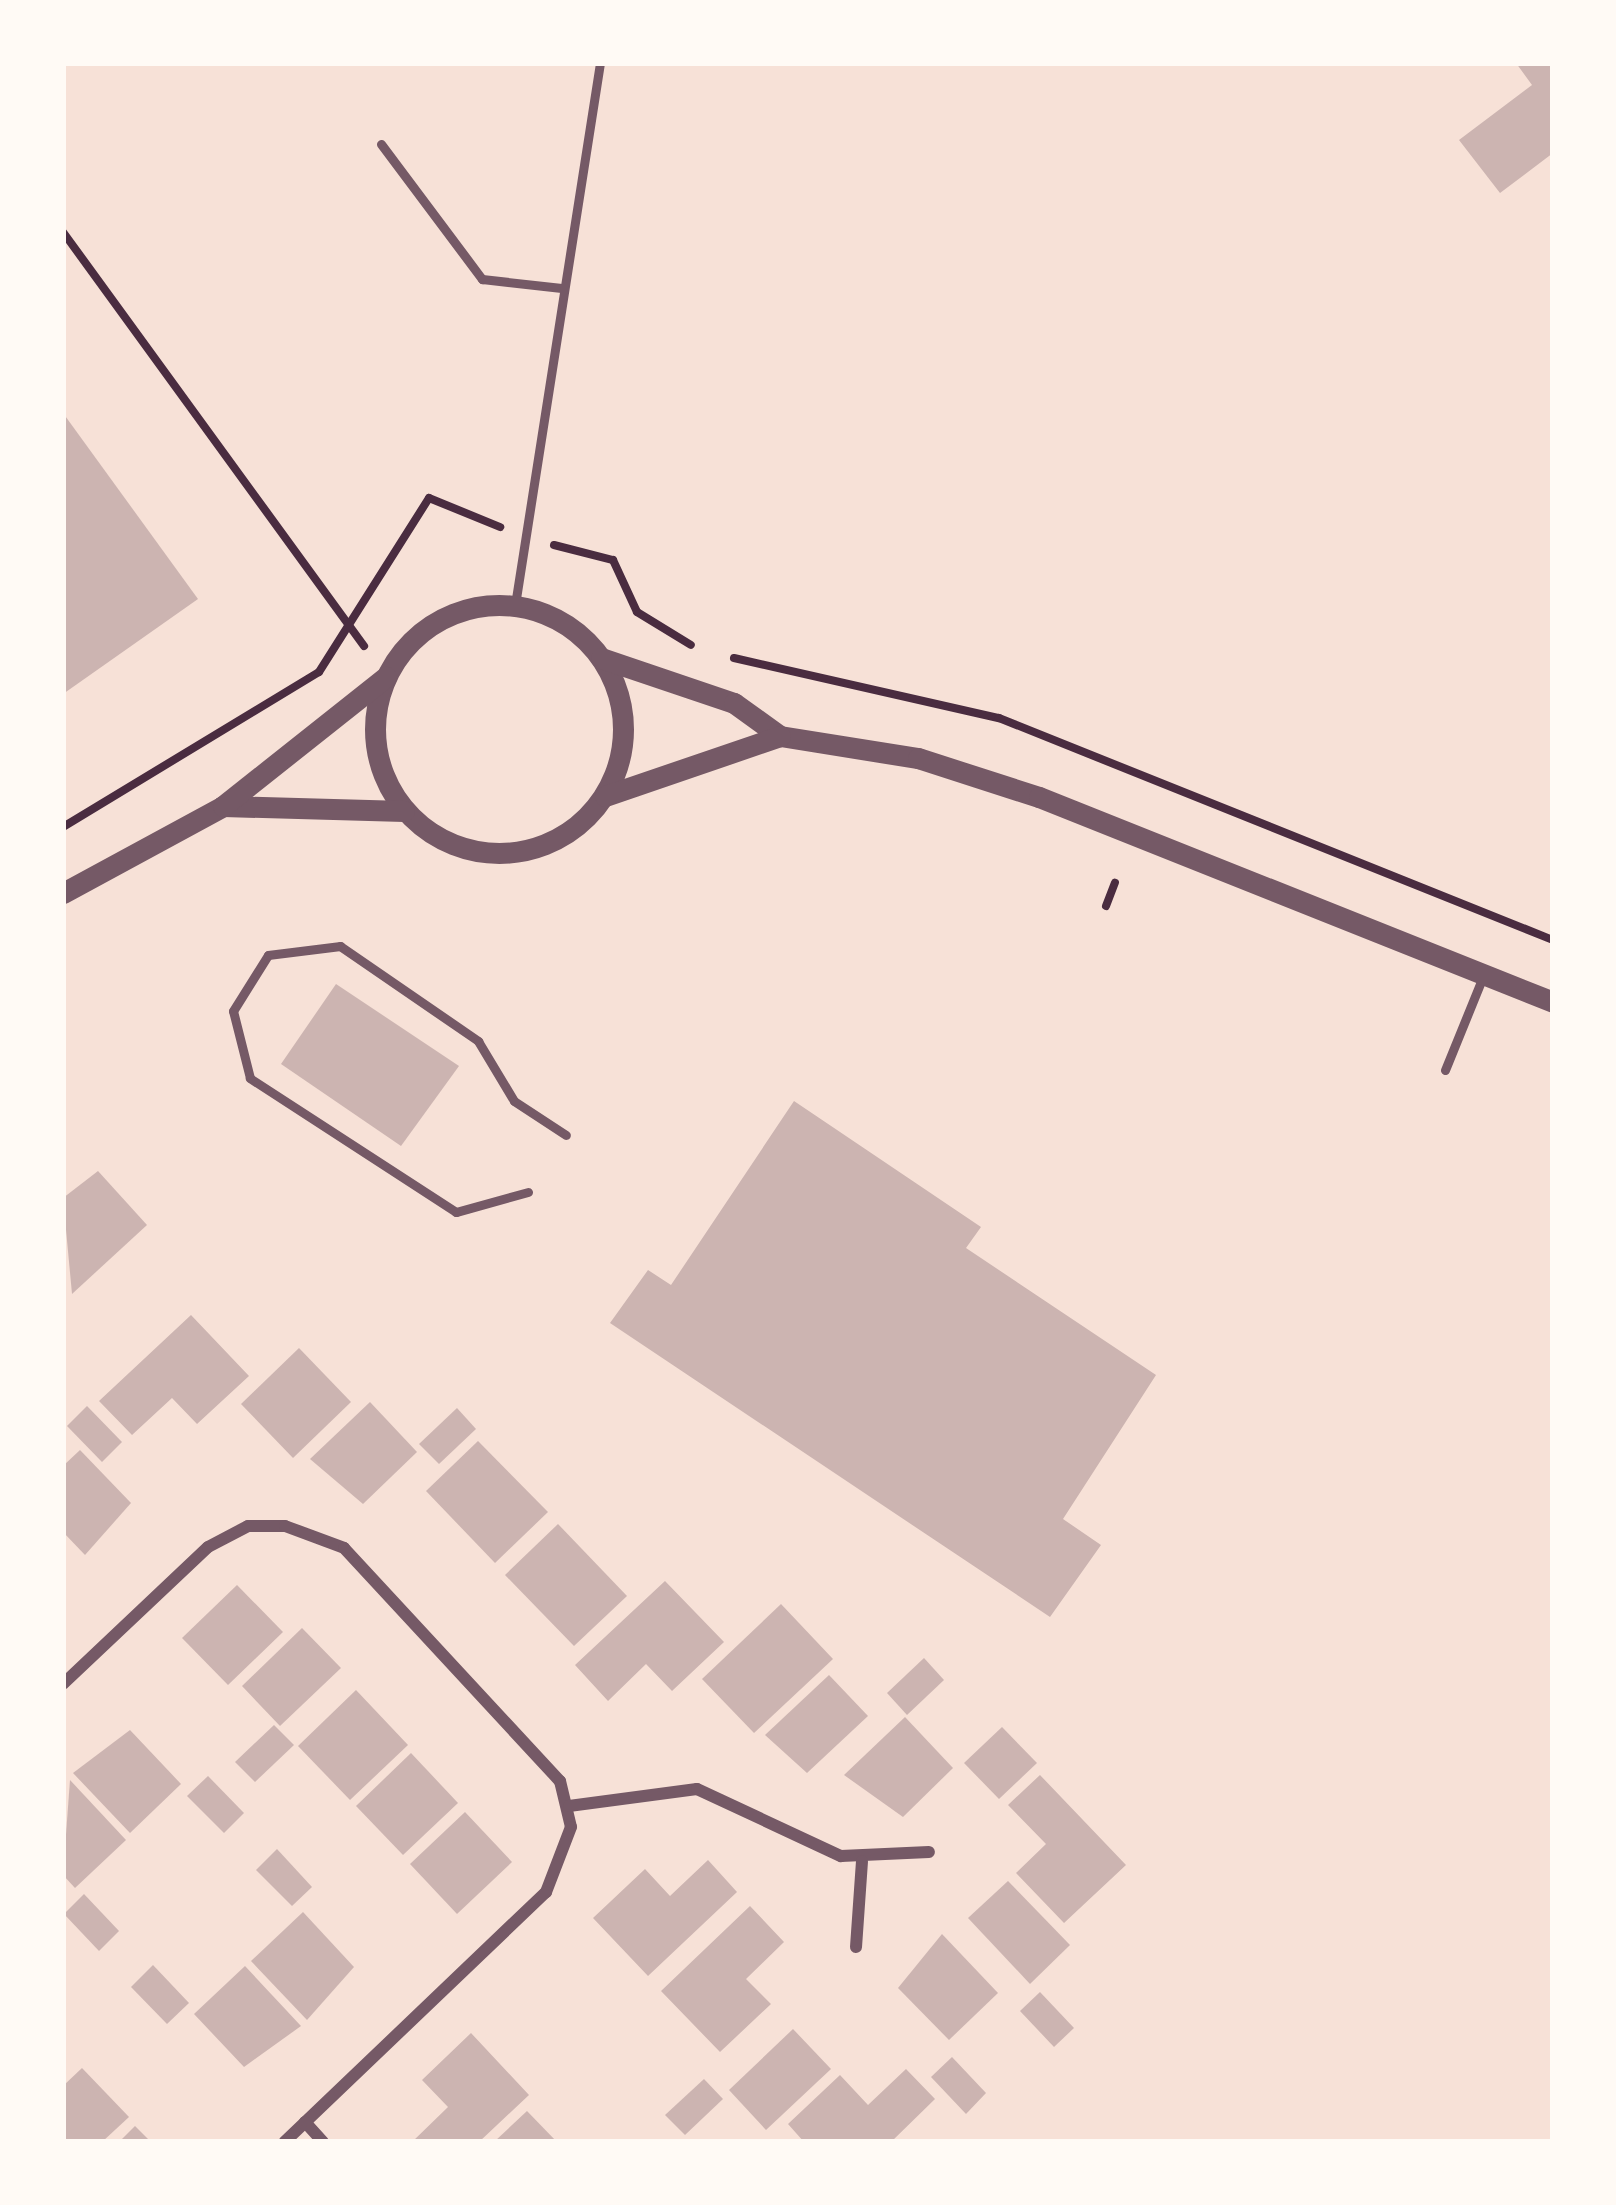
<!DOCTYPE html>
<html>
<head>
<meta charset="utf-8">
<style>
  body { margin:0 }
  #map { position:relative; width:1616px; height:2205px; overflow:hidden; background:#f7e1d7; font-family:Georgia,serif }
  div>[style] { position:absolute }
  .building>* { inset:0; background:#ccb4b1 }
  .path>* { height:8px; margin:-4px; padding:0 4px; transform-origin:4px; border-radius:4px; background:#4a2c40 }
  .service>* { height:9px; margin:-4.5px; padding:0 4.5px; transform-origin:4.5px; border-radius:4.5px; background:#755966 }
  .minor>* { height:12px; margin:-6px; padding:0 6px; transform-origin:6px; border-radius:6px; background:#755966 }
  .tertiary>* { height:21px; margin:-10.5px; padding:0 10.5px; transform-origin:10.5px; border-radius:10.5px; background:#755966 }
  .tertiary>.ring { margin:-10.5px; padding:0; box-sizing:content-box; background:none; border:21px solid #755966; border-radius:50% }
  span { translate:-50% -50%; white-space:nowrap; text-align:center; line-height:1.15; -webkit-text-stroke:10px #fffaf5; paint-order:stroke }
  .frame { position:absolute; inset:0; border:66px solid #fffaf5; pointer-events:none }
</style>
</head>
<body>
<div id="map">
  <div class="building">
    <i style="clip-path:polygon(1516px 63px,1553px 63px,1553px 153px,1500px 193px,1459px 140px,1532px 85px)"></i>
    <i style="clip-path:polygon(63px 413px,198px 599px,63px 694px)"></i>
    <i style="clip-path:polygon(336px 984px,459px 1066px,401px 1146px,281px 1064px)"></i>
    <i style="clip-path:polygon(794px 1101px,981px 1227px,966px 1248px,1156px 1375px,1063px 1519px,1101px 1545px,1050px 1617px,610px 1323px,648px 1270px,671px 1285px)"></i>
    <i style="clip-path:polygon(98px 1171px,147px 1225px,72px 1294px,63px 1198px)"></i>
    <i style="clip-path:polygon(191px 1315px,249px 1376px,197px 1424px,172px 1398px,132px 1435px,99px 1401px)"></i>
    <i style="clip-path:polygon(299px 1348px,351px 1402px,293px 1458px,241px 1404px)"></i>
    <i style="clip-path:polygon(370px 1402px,417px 1452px,363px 1504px,310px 1459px)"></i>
    <i style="clip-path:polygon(87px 1406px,122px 1442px,102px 1462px,67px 1426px)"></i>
    <i style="clip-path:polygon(457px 1408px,476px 1429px,439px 1464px,419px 1444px)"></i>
    <i style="clip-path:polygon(478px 1441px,548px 1512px,495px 1563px,426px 1491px)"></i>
    <i style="clip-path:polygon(80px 1450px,131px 1503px,85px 1555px,63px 1532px,63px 1466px)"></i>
    <i style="clip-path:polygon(558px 1524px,627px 1596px,574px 1646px,505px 1575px)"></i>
    <i style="clip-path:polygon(665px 1581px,724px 1642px,672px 1691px,646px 1664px,608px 1701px,575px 1665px)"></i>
    <i style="clip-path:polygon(237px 1585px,283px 1632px,228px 1685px,182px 1638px)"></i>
    <i style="clip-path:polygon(781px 1604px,833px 1659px,754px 1733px,702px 1679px)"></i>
    <i style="clip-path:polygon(302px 1628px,341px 1668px,280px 1726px,242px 1686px)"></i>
    <i style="clip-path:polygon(924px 1658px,944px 1680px,907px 1715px,887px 1693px)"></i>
    <i style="clip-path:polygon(829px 1675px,868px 1716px,807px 1773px,765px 1735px)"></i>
    <i style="clip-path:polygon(356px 1690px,408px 1745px,350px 1800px,298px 1746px)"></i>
    <i style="clip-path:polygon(905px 1717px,953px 1768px,903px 1817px,844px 1775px)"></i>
    <i style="clip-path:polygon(274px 1725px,294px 1745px,255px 1782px,235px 1762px)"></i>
    <i style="clip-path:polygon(1002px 1727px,1037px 1763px,999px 1799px,964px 1763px)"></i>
    <i style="clip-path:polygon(130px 1730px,181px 1784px,130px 1833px,73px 1773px)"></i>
    <i style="clip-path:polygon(411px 1753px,458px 1803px,403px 1855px,356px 1806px)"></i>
    <i style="clip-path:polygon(1040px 1775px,1126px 1865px,1064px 1923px,1016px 1873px,1046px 1844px,1008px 1805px)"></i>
    <i style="clip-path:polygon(208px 1776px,244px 1813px,224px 1833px,187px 1796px)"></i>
    <i style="clip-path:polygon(70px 1780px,126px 1840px,75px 1888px,63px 1875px)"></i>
    <i style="clip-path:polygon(465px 1812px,512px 1862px,457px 1914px,410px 1864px)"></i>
    <i style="clip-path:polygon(277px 1849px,312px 1887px,292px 1906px,256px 1870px)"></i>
    <i style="clip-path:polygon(708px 1860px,737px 1892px,648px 1976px,593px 1918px,645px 1869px,670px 1896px)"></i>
    <i style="clip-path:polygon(1008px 1881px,1070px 1945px,1030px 1984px,968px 1918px)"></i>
    <i style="clip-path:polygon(84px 1894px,119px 1931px,99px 1951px,64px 1914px)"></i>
    <i style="clip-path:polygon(750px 1906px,784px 1942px,746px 1979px,771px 2004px,720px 2052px,661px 1991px)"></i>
    <i style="clip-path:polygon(303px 1912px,354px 1967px,307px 2020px,251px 1961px)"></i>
    <i style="clip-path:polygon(942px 1934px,998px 1993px,949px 2040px,898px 1988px)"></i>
    <i style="clip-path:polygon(153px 1965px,189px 2003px,167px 2024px,131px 1987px)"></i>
    <i style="clip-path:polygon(245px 1966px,301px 2026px,244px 2067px,194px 2014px)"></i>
    <i style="clip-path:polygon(1040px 1992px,1074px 2028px,1054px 2047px,1020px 2011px)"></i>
    <i style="clip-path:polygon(793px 2029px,831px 2069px,766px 2130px,729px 2090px)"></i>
    <i style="clip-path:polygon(471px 2033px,529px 2095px,479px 2142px,412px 2142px,448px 2107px,422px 2080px)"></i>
    <i style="clip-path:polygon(952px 2057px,986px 2093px,966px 2114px,931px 2077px)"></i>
    <i style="clip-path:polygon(82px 2068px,129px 2117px,102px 2142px,63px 2142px,63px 2086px)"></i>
    <i style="clip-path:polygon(906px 2069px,935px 2099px,891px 2142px,804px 2142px,788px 2124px,840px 2075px,868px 2105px)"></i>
    <i style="clip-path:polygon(704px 2079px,723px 2099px,685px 2135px,665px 2115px)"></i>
    <i style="clip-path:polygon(527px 2111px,557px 2142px,494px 2142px)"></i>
    <i style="clip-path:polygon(135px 2126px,151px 2142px,119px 2142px)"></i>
  </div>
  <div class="path">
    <i style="left:63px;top:232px;width:512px;rotate:53.98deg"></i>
    <i style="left:554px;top:545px;width:61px;rotate:14.3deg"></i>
    <i style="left:613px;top:560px;width:57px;rotate:65.2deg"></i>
    <i style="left:637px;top:612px;width:63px;rotate:31.4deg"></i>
    <i style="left:734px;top:658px;width:272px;rotate:12.8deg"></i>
    <i style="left:999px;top:718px;width:597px;rotate:21.84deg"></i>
    <i style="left:63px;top:827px;width:299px;rotate:-31.2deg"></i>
    <i style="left:319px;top:672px;width:206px;rotate:-57.7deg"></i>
    <i style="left:429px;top:498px;width:77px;rotate:22.2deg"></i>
    <i style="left:1106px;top:906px;width:25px;rotate:-69deg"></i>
  </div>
  <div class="service">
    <i style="left:381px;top:144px;width:169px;rotate:53.2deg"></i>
    <i style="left:482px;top:279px;width:80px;rotate:6.5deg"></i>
    <i style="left:515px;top:605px;width:549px;rotate:-81.09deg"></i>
    <i style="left:1445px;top:1070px;width:104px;rotate:-67.9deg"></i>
    <i style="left:528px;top:1192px;width:75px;rotate:164.5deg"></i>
    <i style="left:456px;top:1212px;width:246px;rotate:-147deg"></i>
    <i style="left:250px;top:1078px;width:69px;rotate:-104.2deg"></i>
    <i style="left:233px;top:1011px;width:66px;rotate:-58deg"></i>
    <i style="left:268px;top:955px;width:73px;rotate:-7.1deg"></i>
    <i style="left:340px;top:946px;width:168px;rotate:34.5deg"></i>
    <i style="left:478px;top:1041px;width:70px;rotate:59deg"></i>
    <i style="left:514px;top:1101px;width:62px;rotate:33.2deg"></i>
  </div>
  <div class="minor">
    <i style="left:63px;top:1684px;width:199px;rotate:-43.4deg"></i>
    <i style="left:208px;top:1547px;width:45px;rotate:-27.7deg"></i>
    <i style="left:248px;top:1526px;width:37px"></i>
    <i style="left:285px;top:1526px;width:63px;rotate:20.4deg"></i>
    <i style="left:344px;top:1548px;width:318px;rotate:47.2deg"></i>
    <i style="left:560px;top:1781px;width:47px;rotate:76.6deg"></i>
    <i style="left:571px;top:1827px;width:70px;rotate:111deg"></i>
    <i style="left:546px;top:1892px;width:362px;rotate:136.3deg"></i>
    <i style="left:569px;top:1806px;width:129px;rotate:-7.6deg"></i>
    <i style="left:697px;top:1789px;width:159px;rotate:25deg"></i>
    <i style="left:841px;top:1856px;width:88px;rotate:-2.6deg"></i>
    <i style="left:856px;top:1947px;width:86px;rotate:-86deg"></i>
    <i style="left:305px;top:2122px;width:27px;rotate:48deg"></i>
  </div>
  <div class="tertiary">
    <i class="ring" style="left:375px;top:605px;width:227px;height:227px"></i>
    <i style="left:601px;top:658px;width:140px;rotate:18.7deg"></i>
    <i style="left:734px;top:703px;width:57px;rotate:35.7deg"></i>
    <i style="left:780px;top:736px;width:140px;rotate:9.1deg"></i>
    <i style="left:918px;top:758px;width:127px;rotate:17.9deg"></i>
    <i style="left:1039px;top:797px;width:553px;rotate:21.74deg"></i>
    <i style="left:605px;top:796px;width:185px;rotate:-18.9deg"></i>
    <i style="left:223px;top:806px;width:181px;rotate:1.6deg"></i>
    <i style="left:63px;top:893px;width:182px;rotate:-28.5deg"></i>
    <i style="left:223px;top:806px;width:208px;rotate:-38.4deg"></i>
  </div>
  <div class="frame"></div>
</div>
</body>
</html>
